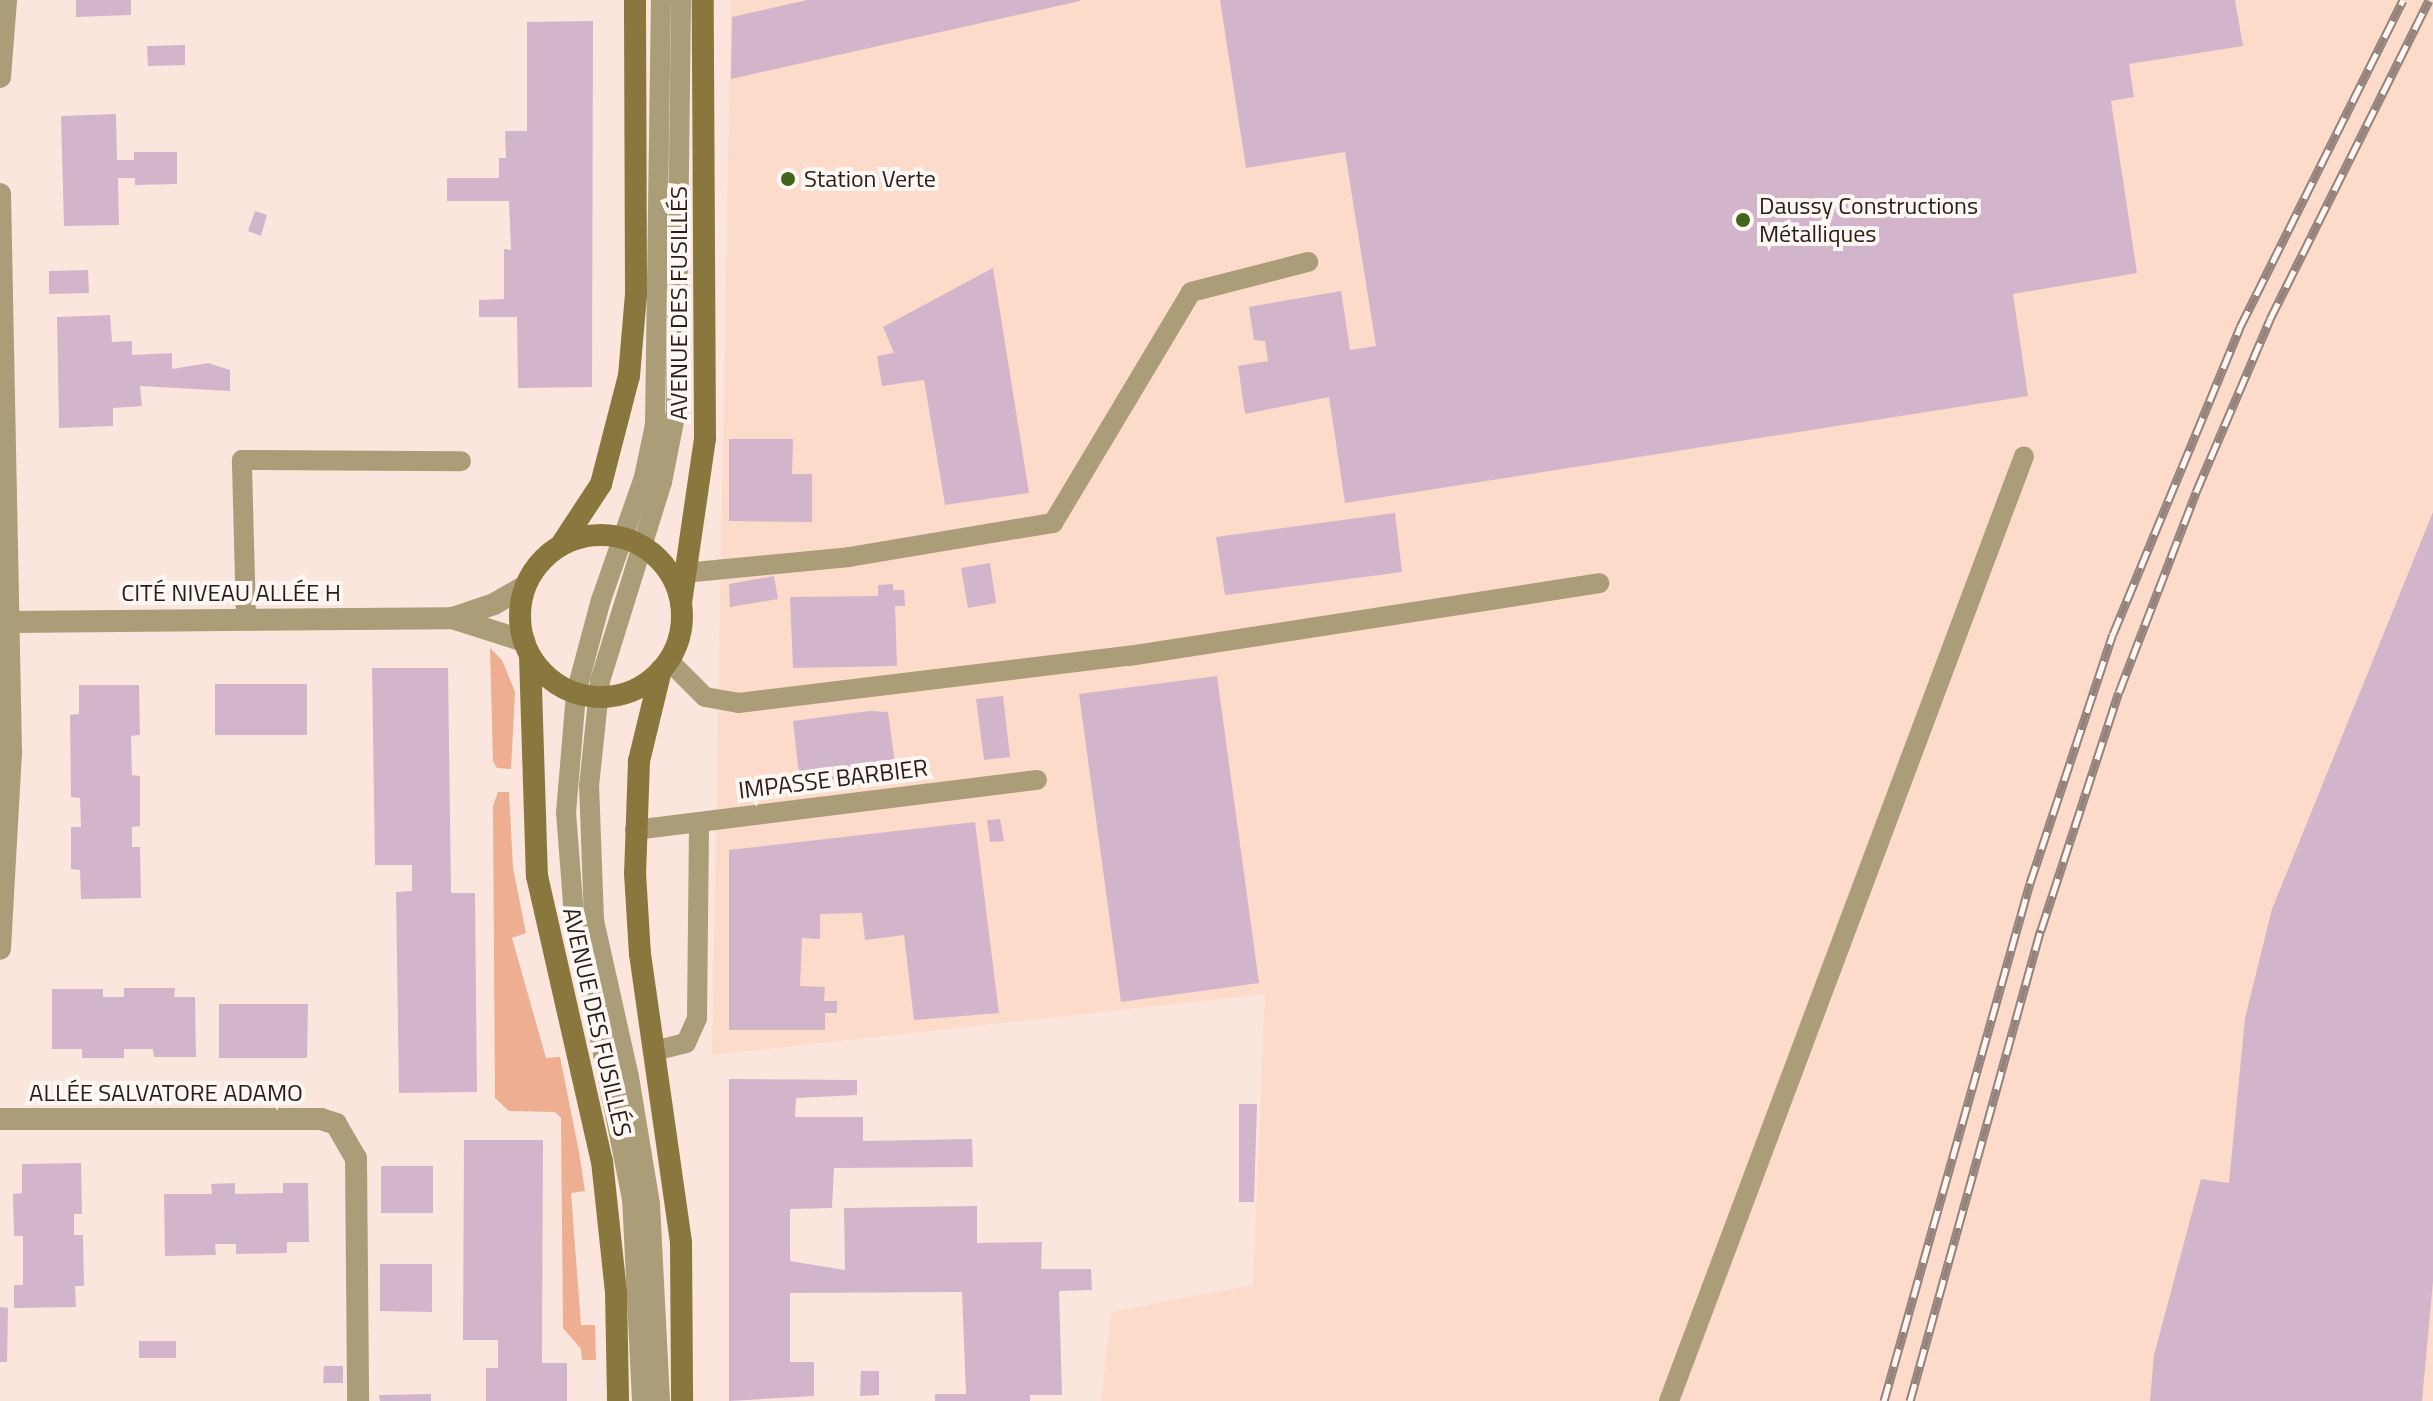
<!DOCTYPE html>
<html>
<head>
<meta charset="utf-8">
<style>
  body { margin:0 }
  #map { position:relative; width:2433px; height:1401px; overflow:hidden; background:#fbe6dd; font-family:"Titillium Web",sans-serif }
  div>[style] { position:absolute }
  .built>* { inset:0; background:#fddbcb }
  .green>* { inset:0; background:#edae91 }
  .building>* { inset:0; background:#d2b5cb }
  .service>* { height:20px; margin:-10px; padding:0 10px; transform-origin:10px; border-radius:10px; background:#aa9d78 }
  .minor>* { height:22px; margin:-11px; padding:0 11px; transform-origin:11px; border-radius:11px; background:#aa9d78 }
  .secondary>* { height:22px; margin:-11px; padding:0 11px; transform-origin:11px; border-radius:11px; background:#8a773d }
  .secondary>.ring { margin:-11px; padding:0; box-sizing:content-box; background:none; border:22px solid #8a773d; border-radius:50% }
  .rail>* { height:9px; margin-top:-4.5px; transform-origin:0; background:repeating-linear-gradient(90deg,#fef7f3 0 18px,#94837c 0 36px); box-sizing:border-box; border-block:2px solid #94837c }
  .dots>* { width:22px; height:22px; translate:-50% -50%; box-sizing:border-box; border:4px solid #fef7f3; border-radius:50% }
  span { translate:-50% -50%; white-space:nowrap; text-align:center; line-height:1.15; -webkit-text-stroke:8px #fef7f3; paint-order:stroke }
  .poi-label { font-size:24px; color:#291d17 }
  .left { translate:0 -50%; text-align:left }
  .street-label { font-size:24px; color:#291d17 }
</style>
</head>
<body>
<div id="map">
  <div class="built">
    <i style="clip-path:polygon(731px 0,2433px 0,2433px 1401px,1101px 1401px,1111px 1312px,1253px 1285px,1265px 994px,712px 1055px)"></i>
  </div>
  <div class="green">
    <i style="clip-path:polygon(490px 648px,502px 660px,515px 692px,511px 769px,497px 768px,493px 761px)"></i>
    <i style="clip-path:polygon(498px 792px,509px 792px,513px 868px,526px 933px,512px 938px,546px 1058px,560px 1057px,579px 1152px,585px 1191px,571px 1193px,581px 1325px,595px 1325px,596px 1360px,582px 1360px,581px 1349px,563px 1328px,561px 1118px,555px 1112px,509px 1111px,495px 1098px,493px 806px)"></i>
  </div>
  <div class="building">
    <i style="clip-path:polygon(76px 0,131px 0,131px 15px,76px 17px)"></i>
    <i style="clip-path:polygon(807px 0,1080px 0,1080px 1px,731px 79px,732px 17px)"></i>
    <i style="clip-path:polygon(1220px 0,2235px 0,2243px 46px,2129px 64px,2134px 97px,2111px 101px,2137px 273px,2013px 294px,2028px 396px,1345px 503px,1329px 397px,1245px 414px,1238px 366px,1268px 361px,1265px 341px,1254px 340px,1249px 307px,1341px 291px,1350px 350px,1376px 346px,1345px 152px,1246px 168px)"></i>
    <i style="clip-path:polygon(593px 21px,592px 387px,518px 388px,517px 317px,479px 317px,479px 300px,504px 299px,504px 249px,511px 250px,509px 201px,447px 201px,447px 178px,499px 178px,499px 158px,506px 158px,505px 131px,527px 131px,527px 22px)"></i>
    <i style="clip-path:polygon(185px 45px,185px 65px,148px 66px,147px 46px)"></i>
    <i style="clip-path:polygon(116px 114px,117px 160px,134px 160px,134px 152px,177px 152px,177px 184px,135px 185px,135px 178px,118px 178px,119px 225px,64px 226px,61px 116px)"></i>
    <i style="clip-path:polygon(255px 211px,267px 215px,261px 236px,248px 231px)"></i>
    <i style="clip-path:polygon(993px 268px,1029px 493px,945px 505px,924px 380px,882px 386px,877px 356px,894px 353px,883px 327px)"></i>
    <i style="clip-path:polygon(88px 270px,89px 293px,49px 294px,49px 271px)"></i>
    <i style="clip-path:polygon(110px 315px,112px 342px,132px 341px,132px 355px,172px 353px,172px 369px,208px 363px,230px 370px,230px 391px,140px 386px,142px 406px,113px 408px,113px 426px,59px 428px,57px 317px)"></i>
    <i style="clip-path:polygon(729px 439px,793px 439px,792px 474px,812px 474px,812px 522px,729px 521px)"></i>
    <i style="clip-path:polygon(2433px 512px,2433px 1281px,2422px 1401px,2150px 1401px,2154px 1355px,2201px 1179px,2229px 1183px,2245px 1018px,2272px 909px)"></i>
    <i style="clip-path:polygon(1395px 513px,1402px 572px,1225px 595px,1216px 537px)"></i>
    <i style="clip-path:polygon(990px 563px,996px 603px,968px 608px,961px 568px)"></i>
    <i style="clip-path:polygon(774px 576px,778px 599px,730px 607px,729px 584px)"></i>
    <i style="clip-path:polygon(893px 584px,893px 590px,904px 590px,905px 606px,895px 606px,897px 666px,793px 668px,790px 597px,878px 596px,878px 585px)"></i>
    <i style="clip-path:polygon(372px 668px,448px 668px,451px 893px,475px 893px,477px 1092px,399px 1093px,396px 892px,412px 891px,412px 865px,375px 865px)"></i>
    <i style="clip-path:polygon(1217px 676px,1259px 983px,1121px 1002px,1079px 694px)"></i>
    <i style="clip-path:polygon(215px 684px,307px 684px,307px 735px,215px 735px)"></i>
    <i style="clip-path:polygon(79px 685px,139px 685px,140px 735px,131px 736px,132px 775px,140px 776px,140px 826px,132px 827px,132px 847px,140px 847px,141px 898px,81px 899px,80px 870px,71px 869px,71px 827px,81px 827px,80px 798px,71px 797px,70px 715px,79px 714px)"></i>
    <i style="clip-path:polygon(1003px 696px,1010px 757px,984px 760px,976px 699px)"></i>
    <i style="clip-path:polygon(869px 711px,888px 712px,896px 771px,800px 783px,793px 721px)"></i>
    <i style="clip-path:polygon(1000px 819px,1004px 841px,990px 842px,987px 820px)"></i>
    <i style="clip-path:polygon(975px 822px,999px 1013px,914px 1020px,904px 935px,865px 940px,862px 913px,820px 914px,820px 939px,802px 938px,800px 986px,825px 987px,824px 1001px,837px 1001px,837px 1013px,825px 1013px,825px 1030px,729px 1030px,729px 850px)"></i>
    <i style="clip-path:polygon(124px 988px,175px 988px,174px 997px,195px 997px,196px 1057px,154px 1057px,153px 1049px,124px 1049px,124px 1058px,82px 1058px,82px 1049px,52px 1049px,52px 989px,103px 989px,103px 997px,124px 997px)"></i>
    <i style="clip-path:polygon(219px 1004px,308px 1004px,307px 1058px,219px 1058px)"></i>
    <i style="clip-path:polygon(729px 1079px,857px 1080px,857px 1095px,796px 1098px,795px 1117px,863px 1117px,863px 1141px,972px 1139px,973px 1167px,834px 1168px,832px 1208px,790px 1209px,790px 1261px,845px 1270px,844px 1208px,977px 1206px,977px 1243px,1042px 1242px,1041px 1269px,1091px 1269px,1092px 1290px,1059px 1291px,1062px 1395px,1030px 1395px,1030px 1401px,935px 1401px,935px 1394px,966px 1394px,962px 1292px,790px 1293px,790px 1362px,814px 1362px,814px 1396px,729px 1401px)"></i>
    <i style="clip-path:polygon(1239px 1104px,1257px 1104px,1254px 1202px,1239px 1202px)"></i>
    <i style="clip-path:polygon(464px 1140px,543px 1140px,542px 1363px,567px 1363px,567px 1401px,486px 1401px,486px 1368px,498px 1368px,498px 1340px,463px 1340px)"></i>
    <i style="clip-path:polygon(81px 1163px,82px 1214px,74px 1214px,74px 1235px,83px 1235px,84px 1286px,75px 1286px,76px 1307px,14px 1308px,14px 1285px,23px 1285px,23px 1236px,14px 1236px,13px 1194px,22px 1193px,22px 1164px)"></i>
    <i style="clip-path:polygon(381px 1166px,433px 1166px,433px 1213px,381px 1213px)"></i>
    <i style="clip-path:polygon(235px 1183px,235px 1194px,283px 1193px,283px 1183px,308px 1183px,309px 1242px,287px 1242px,287px 1253px,236px 1254px,236px 1244px,215px 1244px,216px 1255px,165px 1256px,164px 1194px,212px 1194px,211px 1184px)"></i>
    <i style="clip-path:polygon(380px 1264px,432px 1264px,432px 1312px,380px 1311px)"></i>
    <i style="clip-path:polygon(0 1307px,8px 1308px,7px 1362px,0 1362px)"></i>
    <i style="clip-path:polygon(139px 1341px,176px 1341px,176px 1358px,139px 1358px)"></i>
    <i style="clip-path:polygon(324px 1366px,343px 1366px,343px 1383px,323px 1383px)"></i>
    <i style="clip-path:polygon(861px 1371px,879px 1371px,879px 1395px,860px 1396px)"></i>
    <i style="clip-path:polygon(431px 1394px,431px 1401px,380px 1401px,379px 1395px)"></i>
  </div>
  <div class="service">
    <i style="left:684px;top:573px;width:166px;rotate:-5.5deg"></i>
    <i style="left:849px;top:557px;width:207px;rotate:-9.5deg"></i>
    <i style="left:1053px;top:523px;width:269px;rotate:-59.1deg"></i>
    <i style="left:1191px;top:292px;width:121px;rotate:-14.4deg"></i>
    <i style="left:246px;top:618px;width:158px;rotate:-91.5deg"></i>
    <i style="left:242px;top:460px;width:219px;rotate:0.3deg"></i>
    <i style="left:668px;top:660px;width:52px;rotate:45deg"></i>
    <i style="left:705px;top:697px;width:34px;rotate:10deg"></i>
    <i style="left:738px;top:703px;width:394px;rotate:-6.9deg"></i>
    <i style="left:1129px;top:656px;width:476px;rotate:-8.8deg"></i>
    <i style="left:635px;top:830px;width:405px;rotate:-7.1deg"></i>
    <i style="left:654px;top:1051px;width:33px;rotate:-14deg"></i>
    <i style="left:686px;top:1043px;width:27px;rotate:-66deg"></i>
    <i style="left:697px;top:1018px;width:196px;rotate:-89.4deg"></i>
    <i style="left:642px;top:1401px;width:202px;rotate:-92.8deg"></i>
    <i style="left:632px;top:1199px;width:302px;rotate:-101.3deg"></i>
    <i style="left:573px;top:903px;width:90px;rotate:-94.4deg"></i>
    <i style="left:566px;top:813px;width:120px;rotate:-85.2deg"></i>
    <i style="left:576px;top:693px;width:96px;rotate:-75deg"></i>
    <i style="left:601px;top:600px;width:130px;rotate:-70.7deg"></i>
    <i style="left:644px;top:477px;width:53px;rotate:-78.1deg"></i>
    <i style="left:655px;top:425px;width:425px;rotate:-89.2deg"></i>
    <i style="left:660px;top:1401px;width:197px;rotate:-92.9deg"></i>
    <i style="left:650px;top:1204px;width:129px;rotate:-99.4deg"></i>
    <i style="left:629px;top:1077px;width:161px;rotate:-102.6deg"></i>
    <i style="left:594px;top:920px;width:134px;rotate:-92.1deg"></i>
    <i style="left:589px;top:786px;width:106px;rotate:-84deg"></i>
    <i style="left:600px;top:681px;width:208px;rotate:-72.7deg"></i>
    <i style="left:662px;top:482px;width:72px;rotate:-78.8deg"></i>
    <i style="left:676px;top:411px;width:411px;rotate:-89.3deg"></i>
    <i style="left:1669px;top:1401px;width:1009px;rotate:-69.41deg"></i>
  </div>
  <div class="minor">
    <i style="left:0;top:77px;width:77px;rotate:-85.5deg"></i>
    <i style="left:0;top:194px;width:558px;rotate:88.87deg"></i>
    <i style="left:11px;top:752px;width:197px;rotate:93.2deg"></i>
    <i style="left:453px;top:618px;width:43px;rotate:-18.9deg"></i>
    <i style="left:494px;top:604px;width:36px;rotate:-30deg"></i>
    <i style="left:9px;top:622px;width:443px;rotate:-0.5deg"></i>
    <i style="left:452px;top:618px;width:76px;rotate:17.7deg"></i>
    <i style="left:0;top:1119px;width:321px"></i>
    <i style="left:321px;top:1119px;width:16px;rotate:18deg"></i>
    <i style="left:336px;top:1124px;width:39px;rotate:60deg"></i>
    <i style="left:356px;top:1158px;width:243px;rotate:89.5deg"></i>
  </div>
  <div class="secondary">
    <i class="ring" style="left:520px;top:535px;width:140px;height:140px"></i>
    <i style="left:561px;top:545px;width:73px;rotate:-56.7deg"></i>
    <i style="left:601px;top:484px;width:112px;rotate:-75.5deg"></i>
    <i style="left:629px;top:376px;width:82px;rotate:-85.1deg"></i>
    <i style="left:636px;top:294px;width:294px;rotate:-90.2deg"></i>
    <i style="left:681px;top:603px;width:167px;rotate:-81.7deg"></i>
    <i style="left:705px;top:438px;width:438px;rotate:-90.3deg"></i>
    <i style="left:530px;top:656px;width:220px;rotate:88.2deg"></i>
    <i style="left:537px;top:876px;width:292px;rotate:77.2deg"></i>
    <i style="left:602px;top:1161px;width:132px;rotate:83.9deg"></i>
    <i style="left:616px;top:1292px;width:109px;rotate:88.9deg"></i>
    <i style="left:661px;top:670px;width:94px;rotate:103.6deg"></i>
    <i style="left:639px;top:761px;width:112px;rotate:92deg"></i>
    <i style="left:635px;top:873px;width:81px;rotate:86.5deg"></i>
    <i style="left:640px;top:954px;width:292px;rotate:81.9deg"></i>
    <i style="left:681px;top:1243px;width:158px;rotate:89.6deg"></i>
  </div>
  <div class="rail">
    <i style="left:1884px;top:1401px;width:538px;rotate:-74.26deg"></i>
    <i style="left:2030px;top:883px;width:262px;rotate:-71.6deg"></i>
    <i style="left:2113px;top:634px;width:332px;rotate:-67.5deg"></i>
    <i style="left:2240px;top:327px;width:365px;rotate:-63.5deg"></i>
    <i style="left:1910px;top:1401px;width:489px;rotate:-74.5deg"></i>
    <i style="left:2041px;top:930px;width:250px;rotate:-71.9deg"></i>
    <i style="left:2119px;top:692px;width:214px;rotate:-68.9deg"></i>
    <i style="left:2196px;top:492px;width:188px;rotate:-66.8deg"></i>
    <i style="left:2270px;top:319px;width:356px;rotate:-63.5deg"></i>
  </div>
  <div class="dots">
    <i style="left:788px;top:179px;background:#41651d"></i>
    <i style="left:1743px;top:220px;background:#41651d"></i>
  </div>
  <div class="poi-label">
    <span class="left" style="left:804px;top:179px">Station Verte</span>
    <span class="left" style="left:1759px;top:220px">Daussy Constructions<br>Métalliques</span>
  </div>
  <div class="street-label">
    <span style="left:679px;top:303px;rotate:-90deg">AVENUE DES FUSILLÉS</span>
    <span style="left:231px;top:593px">CITÉ NIVEAU ALLÉE H</span>
    <span style="left:833px;top:779px;rotate:-7deg">IMPASSE BARBIER</span>
    <span style="left:597px;top:1022px;rotate:77deg">AVENUE DES FUSILLÉS</span>
    <span style="left:166px;top:1093px">ALLÉE SALVATORE ADAMO</span>
  </div>
</div>
</body>
</html>
